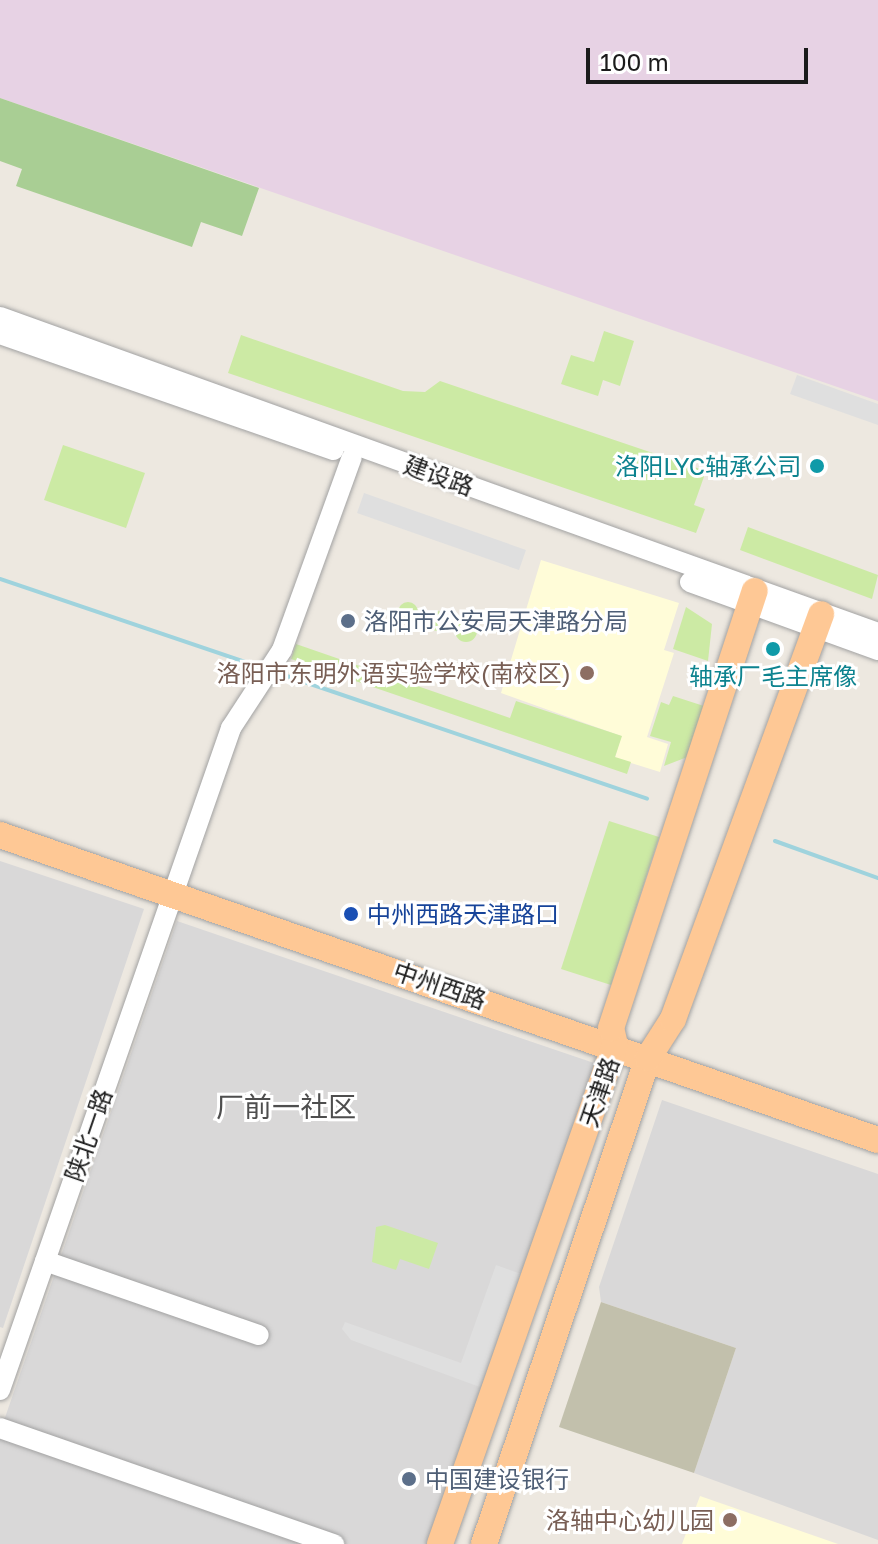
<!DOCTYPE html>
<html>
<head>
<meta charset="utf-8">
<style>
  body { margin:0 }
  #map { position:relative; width:878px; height:1544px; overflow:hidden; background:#ede8e0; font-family:"Golos Text","Noto Sans SC",sans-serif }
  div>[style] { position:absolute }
  .residential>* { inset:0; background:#d9d8d8 }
  .industrial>* { inset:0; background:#e7d2e4 }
  .education>* { inset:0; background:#fffcd8 }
  .construction>* { inset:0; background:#c2c0ac }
  .grass>* { inset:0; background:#cceaa4 }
  .round { border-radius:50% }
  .forest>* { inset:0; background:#a9ce94 }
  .parking>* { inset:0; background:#dfdfdf }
  .stream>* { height:4px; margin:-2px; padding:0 2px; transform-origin:2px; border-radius:2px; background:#9fd3dd }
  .roads { filter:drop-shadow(0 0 2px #a2a2a2) drop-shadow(0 0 2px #a2a2a2) }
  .minor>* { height:20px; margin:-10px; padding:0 10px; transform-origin:10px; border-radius:10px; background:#fff }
  .major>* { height:26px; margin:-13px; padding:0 13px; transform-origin:13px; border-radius:13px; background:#fec895 }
  .dots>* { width:22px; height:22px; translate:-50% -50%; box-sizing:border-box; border:4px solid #fff; border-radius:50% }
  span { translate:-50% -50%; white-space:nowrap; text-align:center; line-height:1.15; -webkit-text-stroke:6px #fff; paint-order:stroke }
  .culture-label { font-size:24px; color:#0d838f }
  .right { translate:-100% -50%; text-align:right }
  .street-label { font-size:24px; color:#1b1b1b }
  .service-label { font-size:24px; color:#4e5e75 }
  .left { translate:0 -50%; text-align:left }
  .education-label { font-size:24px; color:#785e54 }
  .transit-label { font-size:24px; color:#164399 }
  .quarter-label { font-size:28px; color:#4e4e4e }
  .scale { position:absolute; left:586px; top:48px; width:222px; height:36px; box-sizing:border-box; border:4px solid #1b1b1b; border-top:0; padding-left:10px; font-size:24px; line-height:28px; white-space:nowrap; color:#1b1b1b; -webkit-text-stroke:6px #fff; paint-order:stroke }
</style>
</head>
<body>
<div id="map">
  <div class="residential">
    <i style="clip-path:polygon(0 861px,144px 909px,3px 1328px,0 1327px)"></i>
    <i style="clip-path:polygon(177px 921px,597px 1064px,431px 1544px,0 1544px,0 1432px)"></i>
    <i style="clip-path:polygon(662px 1100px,878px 1174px,878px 1540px,694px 1473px,736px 1348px,601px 1302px,599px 1287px)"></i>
  </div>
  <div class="industrial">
    <i style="clip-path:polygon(0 0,878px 0,878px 401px,0 98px)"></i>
  </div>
  <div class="education">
    <i style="clip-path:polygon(541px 560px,679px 603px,664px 650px,674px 653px,647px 737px,668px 744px,660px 772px,615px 758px,621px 736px,501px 693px)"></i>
    <i style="clip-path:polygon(700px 1496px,838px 1544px,682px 1544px)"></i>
  </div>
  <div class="construction">
    <i style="clip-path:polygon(601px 1302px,736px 1348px,694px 1473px,559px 1427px)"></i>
  </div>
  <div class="grass">
    <i style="clip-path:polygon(604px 331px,634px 341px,620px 386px,603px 380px,598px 396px,561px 384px,571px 355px,594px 362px)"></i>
    <i style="clip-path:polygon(241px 335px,403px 391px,425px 392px,440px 381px,706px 471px,694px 505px,705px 509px,696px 533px,228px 373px)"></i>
    <i style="clip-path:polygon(63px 445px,145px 473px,126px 528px,44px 500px)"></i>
    <i style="clip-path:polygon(748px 527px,878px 575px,872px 599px,740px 550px)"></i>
    <i class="round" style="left:398px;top:602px;width:20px;height:20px"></i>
    <i style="clip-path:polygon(686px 607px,712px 624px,708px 661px,673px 649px)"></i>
    <i class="round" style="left:427px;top:611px;width:20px;height:20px"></i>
    <i class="round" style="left:455px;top:620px;width:22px;height:22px"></i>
    <i style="clip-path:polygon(296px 644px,510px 718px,516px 701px,622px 736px,615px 757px,631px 762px,627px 774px,291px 659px)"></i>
    <i style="clip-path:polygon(673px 696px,710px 708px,690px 756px,664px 766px,671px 742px,650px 736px,661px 702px,669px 705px)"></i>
    <i style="clip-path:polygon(609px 821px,659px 837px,611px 985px,561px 969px)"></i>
    <i style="clip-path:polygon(385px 1225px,438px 1243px,429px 1269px,400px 1259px,396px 1270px,372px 1262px,376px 1227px)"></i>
  </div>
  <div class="forest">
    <i style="clip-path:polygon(0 98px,259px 188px,242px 236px,201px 222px,192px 247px,16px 186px,22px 169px,0 161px)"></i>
  </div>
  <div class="parking">
    <i style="clip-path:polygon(797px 375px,878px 404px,878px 425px,790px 394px)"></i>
    <i style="clip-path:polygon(364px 493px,526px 550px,519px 570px,357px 513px)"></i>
    <i style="clip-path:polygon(496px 1265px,521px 1274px,480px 1387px,351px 1340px,342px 1329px,345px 1322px,461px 1363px)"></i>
  </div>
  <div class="stream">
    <i style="left:0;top:579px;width:278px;rotate:18.7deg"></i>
    <i style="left:275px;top:672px;width:393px;rotate:18.8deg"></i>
    <i style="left:775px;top:841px;width:109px;rotate:19.8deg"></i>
  </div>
  <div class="roads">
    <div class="minor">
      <i style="left:0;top:317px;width:933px;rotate:19.79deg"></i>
      <i style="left:0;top:334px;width:353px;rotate:19.2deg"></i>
      <i style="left:690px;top:582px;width:200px;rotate:19.9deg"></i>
      <i style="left:45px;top:1261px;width:226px;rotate:19.1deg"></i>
      <i style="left:0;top:1390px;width:701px;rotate:-70.76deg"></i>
      <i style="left:231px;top:728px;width:93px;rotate:-56.8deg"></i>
      <i style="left:282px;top:650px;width:205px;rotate:-70.1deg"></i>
      <i style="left:0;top:1428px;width:354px;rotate:19.2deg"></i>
    </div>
    <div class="major">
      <i style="left:0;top:835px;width:929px;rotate:19.16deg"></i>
      <i style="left:440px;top:1544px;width:529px;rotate:-70.67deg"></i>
      <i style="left:615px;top:1045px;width:17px;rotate:-103deg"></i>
      <i style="left:611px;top:1028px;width:460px;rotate:-71.8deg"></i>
      <i style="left:484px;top:1544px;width:513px;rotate:-71.35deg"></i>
      <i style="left:648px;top:1058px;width:46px;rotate:-57.3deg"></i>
      <i style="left:673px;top:1019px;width:431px;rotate:-69.9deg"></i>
    </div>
  </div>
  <div class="dots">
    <i style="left:817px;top:466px;background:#0f9aa8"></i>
    <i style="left:348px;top:621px;background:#5c6f8a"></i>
    <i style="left:773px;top:649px;background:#0f9aa8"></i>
    <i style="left:587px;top:673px;background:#8d6e63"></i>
    <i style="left:351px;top:914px;background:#1a4fb4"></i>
    <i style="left:409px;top:1479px;background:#5c6f8a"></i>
    <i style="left:730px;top:1520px;background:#8d6e63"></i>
  </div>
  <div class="culture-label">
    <span class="right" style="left:801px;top:466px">洛阳LYC轴承公司</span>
    <span style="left:773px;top:676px">轴承厂毛主席像</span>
  </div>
  <div class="street-label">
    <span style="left:439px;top:475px;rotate:20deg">建设路</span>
    <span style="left:440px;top:985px;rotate:19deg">中州西路</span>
    <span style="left:599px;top:1092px;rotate:-71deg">天津路</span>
    <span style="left:88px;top:1135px;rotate:-71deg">陕北一路</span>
  </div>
  <div class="service-label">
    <span class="left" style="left:364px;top:621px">洛阳市公安局天津路分局</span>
    <span class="left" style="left:425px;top:1479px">中国建设银行</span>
  </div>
  <div class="education-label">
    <span class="right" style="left:571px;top:673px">洛阳市东明外语实验学校(南校区)</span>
    <span class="right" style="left:714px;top:1520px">洛轴中心幼儿园</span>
  </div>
  <div class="transit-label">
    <span class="left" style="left:367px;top:914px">中州西路天津路口</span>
  </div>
  <div class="quarter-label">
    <span style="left:286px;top:1107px">厂前一社区</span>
  </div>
  <div class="scale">100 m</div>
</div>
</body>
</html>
